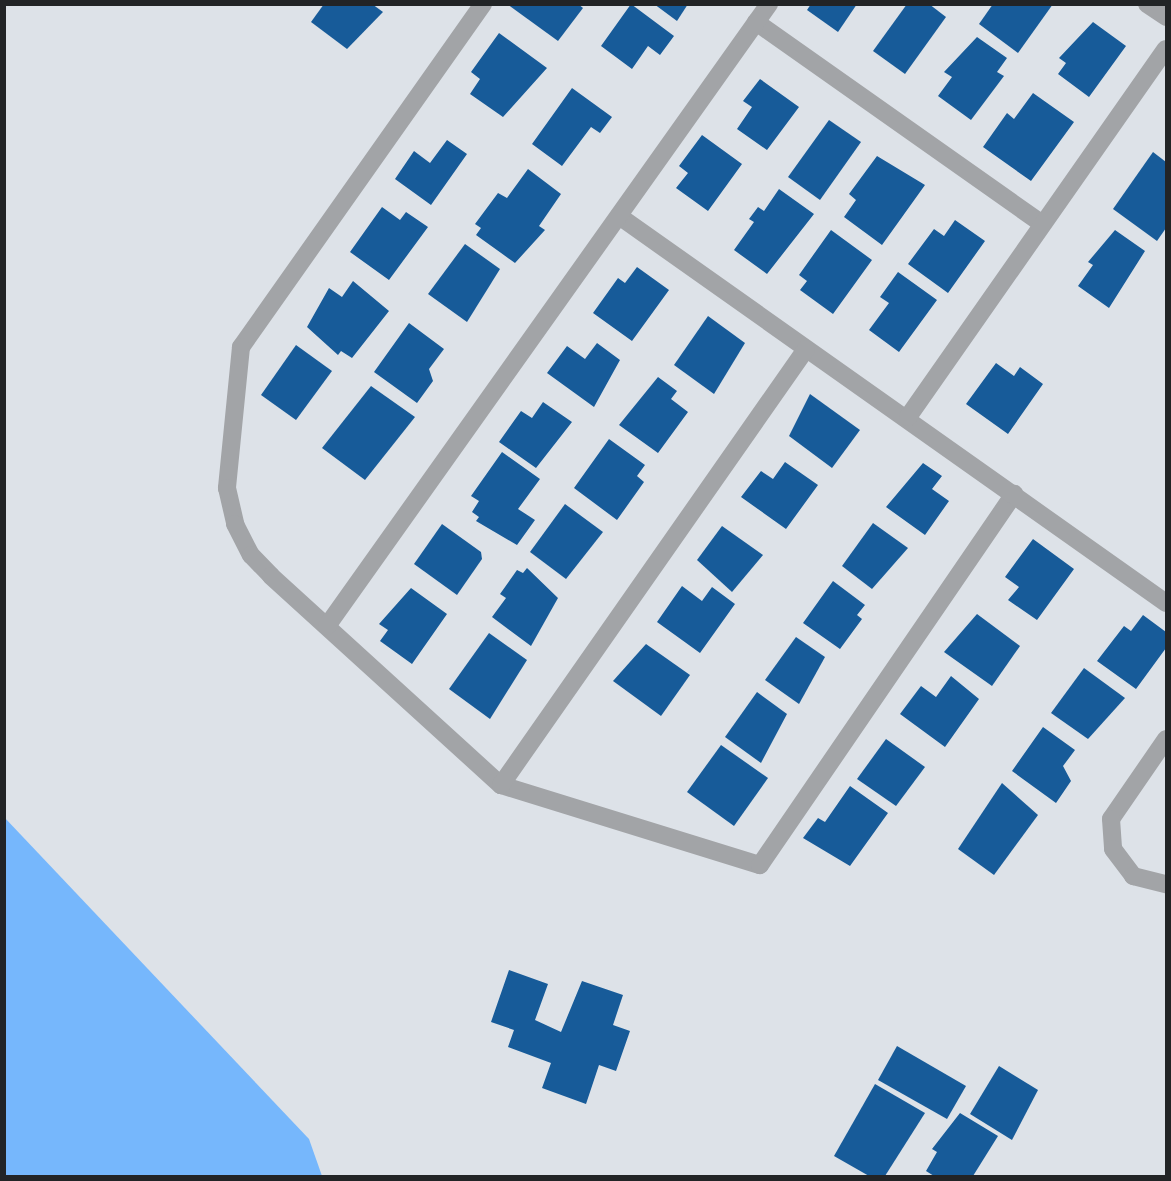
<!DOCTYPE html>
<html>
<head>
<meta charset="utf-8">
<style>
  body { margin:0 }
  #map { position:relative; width:1171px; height:1181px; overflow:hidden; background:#dde2e8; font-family:Barlow,sans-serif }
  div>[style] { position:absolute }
  .forest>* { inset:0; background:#76b7fc }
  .building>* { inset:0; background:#175b99 }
  .minor>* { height:18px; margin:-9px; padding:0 9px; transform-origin:9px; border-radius:9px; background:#a2a4a7 }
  span { translate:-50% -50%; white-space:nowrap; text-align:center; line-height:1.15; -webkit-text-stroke:6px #fff; paint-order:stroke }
  .frame { position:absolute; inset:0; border:6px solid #222426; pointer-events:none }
</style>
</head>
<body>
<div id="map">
  <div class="forest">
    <i style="clip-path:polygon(4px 817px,309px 1139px,322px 1176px,5px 1176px)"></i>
  </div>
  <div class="building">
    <i style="clip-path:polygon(324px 4px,372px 4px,383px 12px,347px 49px,311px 22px)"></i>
    <i style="clip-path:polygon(507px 4px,578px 4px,583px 8px,558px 41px)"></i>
    <i style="clip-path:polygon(631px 4px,674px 36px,660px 55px,648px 46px,632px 69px,601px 46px)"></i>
    <i style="clip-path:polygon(654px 4px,688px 4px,677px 21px)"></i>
    <i style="clip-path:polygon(811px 4px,857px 4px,838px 32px,807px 10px)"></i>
    <i style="clip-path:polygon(907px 4px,929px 4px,946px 17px,905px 74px,873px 51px)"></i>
    <i style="clip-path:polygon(993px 4px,1053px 4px,1018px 53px,979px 24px)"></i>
    <i style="clip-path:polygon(1093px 22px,1126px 46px,1089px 97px,1058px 74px,1066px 63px,1059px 58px)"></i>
    <i style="clip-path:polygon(499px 33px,547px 68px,503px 117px,470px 94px,480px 79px,471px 72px)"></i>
    <i style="clip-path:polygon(977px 37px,1007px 58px,997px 72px,1004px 76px,971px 120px,938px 96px,952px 77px,944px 72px)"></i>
    <i style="clip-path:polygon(760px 79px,799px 107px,767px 150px,737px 129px,752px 107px,743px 101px)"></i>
    <i style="clip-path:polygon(572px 88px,612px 117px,600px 133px,591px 127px,562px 166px,532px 144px)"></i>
    <i style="clip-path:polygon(1033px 93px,1074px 122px,1031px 181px,983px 147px,1007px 113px,1014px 119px)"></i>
    <i style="clip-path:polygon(829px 120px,861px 142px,820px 200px,788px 177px)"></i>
    <i style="clip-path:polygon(702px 135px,742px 164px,708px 211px,676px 188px,688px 173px,679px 166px)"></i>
    <i style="clip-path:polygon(447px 140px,467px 154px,431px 205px,395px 179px,414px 151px,430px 163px)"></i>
    <i style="clip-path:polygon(1153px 152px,1166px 162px,1166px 228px,1157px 241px,1113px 209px)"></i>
    <i style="clip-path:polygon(877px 156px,925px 185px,882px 245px,844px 217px,856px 200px,849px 194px)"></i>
    <i style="clip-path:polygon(528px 169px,561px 194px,539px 226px,545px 230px,515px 263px,476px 235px,481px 228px,475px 224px,498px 193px,507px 198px)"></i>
    <i style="clip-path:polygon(779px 189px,814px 214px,767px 274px,734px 250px,754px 222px,749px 219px,758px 207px,764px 211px)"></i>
    <i style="clip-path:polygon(382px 207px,400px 220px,406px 212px,428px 227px,389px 280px,350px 252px)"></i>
    <i style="clip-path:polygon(955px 220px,985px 241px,948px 293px,908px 264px,934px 229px,944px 236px)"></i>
    <i style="clip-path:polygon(831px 230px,872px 260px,833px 314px,800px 290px,807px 281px,799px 275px)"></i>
    <i style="clip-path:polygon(1115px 230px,1145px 251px,1109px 308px,1078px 286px,1093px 265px,1088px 262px)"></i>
    <i style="clip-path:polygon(465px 244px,500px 269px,467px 322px,428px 294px)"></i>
    <i style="clip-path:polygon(637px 267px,669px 290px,632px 341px,593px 313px,618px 278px,625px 283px)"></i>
    <i style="clip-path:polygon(898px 272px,937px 300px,899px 352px,869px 330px,889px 303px,880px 297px)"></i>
    <i style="clip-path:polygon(353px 281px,389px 311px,352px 358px,341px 351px,338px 355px,307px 327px,329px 288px,342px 297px)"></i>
    <i style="clip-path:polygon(708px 316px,745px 343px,714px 394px,674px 365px)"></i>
    <i style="clip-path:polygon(409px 323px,444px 349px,429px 369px,433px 381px,417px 403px,374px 372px)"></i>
    <i style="clip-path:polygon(597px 343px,620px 360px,594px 407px,547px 373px,567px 346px,585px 359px)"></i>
    <i style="clip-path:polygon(296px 345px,332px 371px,296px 420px,261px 395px)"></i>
    <i style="clip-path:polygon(996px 363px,1014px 376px,1020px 367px,1043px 384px,1008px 434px,966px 404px)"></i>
    <i style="clip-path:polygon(658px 377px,677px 391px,671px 399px,688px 412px,658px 453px,619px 425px)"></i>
    <i style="clip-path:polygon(371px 386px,415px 417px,365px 480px,322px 448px)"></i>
    <i style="clip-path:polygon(810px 394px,860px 430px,832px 468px,789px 436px)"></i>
    <i style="clip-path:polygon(543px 402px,572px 422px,536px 468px,499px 442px,521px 411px,532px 418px)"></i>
    <i style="clip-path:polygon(609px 439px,645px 465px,637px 476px,644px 482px,617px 520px,574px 488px)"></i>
    <i style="clip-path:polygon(502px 452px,540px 479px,518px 509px,535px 520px,517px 545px,476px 521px,479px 517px,472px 512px,479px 501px,471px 496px)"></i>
    <i style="clip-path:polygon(785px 462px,818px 485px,786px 529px,741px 497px,761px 471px,773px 479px)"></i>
    <i style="clip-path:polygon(923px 463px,942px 476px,932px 489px,949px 501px,925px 535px,886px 507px)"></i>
    <i style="clip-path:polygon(565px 504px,603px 532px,566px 579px,530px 552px)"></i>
    <i style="clip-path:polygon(873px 523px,908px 548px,872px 589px,842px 566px)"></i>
    <i style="clip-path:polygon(442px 524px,481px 552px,482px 559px,457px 595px,414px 564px)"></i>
    <i style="clip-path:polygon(722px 526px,763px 555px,732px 592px,697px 560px)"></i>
    <i style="clip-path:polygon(1033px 539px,1074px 569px,1037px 620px,1008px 600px,1019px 587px,1005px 577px)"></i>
    <i style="clip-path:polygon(527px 568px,558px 598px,531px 646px,492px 617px,506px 598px,500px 594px,517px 570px,523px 573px)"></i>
    <i style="clip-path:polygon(833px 581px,865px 605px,857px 615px,862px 619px,840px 649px,803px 623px)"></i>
    <i style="clip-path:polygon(682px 586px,702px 601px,712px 587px,735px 604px,700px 653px,657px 622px)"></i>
    <i style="clip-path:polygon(411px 588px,447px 614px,412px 664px,380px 641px,388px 630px,379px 624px)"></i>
    <i style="clip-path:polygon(977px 614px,1020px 646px,992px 686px,944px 652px)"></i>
    <i style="clip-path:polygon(1143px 615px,1166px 632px,1166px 648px,1136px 689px,1097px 661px,1124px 626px,1131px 631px)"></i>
    <i style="clip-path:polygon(489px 633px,527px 660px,490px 719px,449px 689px)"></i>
    <i style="clip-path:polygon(796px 637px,825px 657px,799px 704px,765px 680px)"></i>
    <i style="clip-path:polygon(646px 644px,690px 675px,661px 716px,613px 681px)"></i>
    <i style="clip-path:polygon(1084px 668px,1125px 698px,1088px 739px,1051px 713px)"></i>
    <i style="clip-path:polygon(951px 676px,979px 699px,945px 747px,900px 714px,921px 686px,936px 697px)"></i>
    <i style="clip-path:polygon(757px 692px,787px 714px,761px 763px,725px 737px)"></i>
    <i style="clip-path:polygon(1043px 727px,1075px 750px,1063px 766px,1071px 781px,1056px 803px,1012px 771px)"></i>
    <i style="clip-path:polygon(886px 739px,925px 767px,896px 806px,857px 779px)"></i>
    <i style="clip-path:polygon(721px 745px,768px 778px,734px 826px,687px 792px)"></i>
    <i style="clip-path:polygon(1002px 783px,1038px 815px,994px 875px,958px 849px)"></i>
    <i style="clip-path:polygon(850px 786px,888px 813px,850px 866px,803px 838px,818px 818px,825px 822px)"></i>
    <i style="clip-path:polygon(509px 970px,548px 984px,535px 1020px,561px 1032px,582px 981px,623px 995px,613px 1025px,630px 1031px,616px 1071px,599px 1065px,586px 1104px,542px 1088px,551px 1063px,508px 1047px,514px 1030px,491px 1022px)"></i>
    <i style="clip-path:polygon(897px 1046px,966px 1086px,947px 1119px,878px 1080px)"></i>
    <i style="clip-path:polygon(999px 1066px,1038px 1090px,1012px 1140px,970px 1114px)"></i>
    <i style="clip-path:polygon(875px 1084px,925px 1113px,885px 1176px,869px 1176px,834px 1156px)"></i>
    <i style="clip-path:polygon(960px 1113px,998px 1136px,973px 1176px,934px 1176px,926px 1171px,937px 1152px,932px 1149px)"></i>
  </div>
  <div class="minor">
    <i style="left:483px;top:4px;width:420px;rotate:125.2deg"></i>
    <i style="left:241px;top:347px;width:142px;rotate:95.7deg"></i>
    <i style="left:227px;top:488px;width:37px;rotate:77deg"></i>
    <i style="left:235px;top:524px;width:35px;rotate:63deg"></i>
    <i style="left:251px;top:555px;width:29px;rotate:46deg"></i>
    <i style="left:271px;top:576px;width:311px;rotate:42.3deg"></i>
    <i style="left:501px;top:785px;width:271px;rotate:17.2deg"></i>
    <i style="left:760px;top:865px;width:450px;rotate:-55.6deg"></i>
    <i style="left:1147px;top:4px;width:23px;rotate:34deg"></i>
    <i style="left:756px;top:22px;width:349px;rotate:35.2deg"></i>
    <i style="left:619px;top:216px;width:670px;rotate:35.28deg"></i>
    <i style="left:908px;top:417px;width:449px;rotate:-55deg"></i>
    <i style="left:327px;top:626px;width:763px;rotate:-54.6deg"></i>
    <i style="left:1166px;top:739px;width:97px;rotate:124.5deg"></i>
    <i style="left:1111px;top:819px;width:30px;rotate:86deg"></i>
    <i style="left:1113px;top:849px;width:34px;rotate:53deg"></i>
    <i style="left:1133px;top:876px;width:34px;rotate:14deg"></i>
    <i style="left:501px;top:785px;width:532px;rotate:-55.03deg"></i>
  </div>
  <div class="frame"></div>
</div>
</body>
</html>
